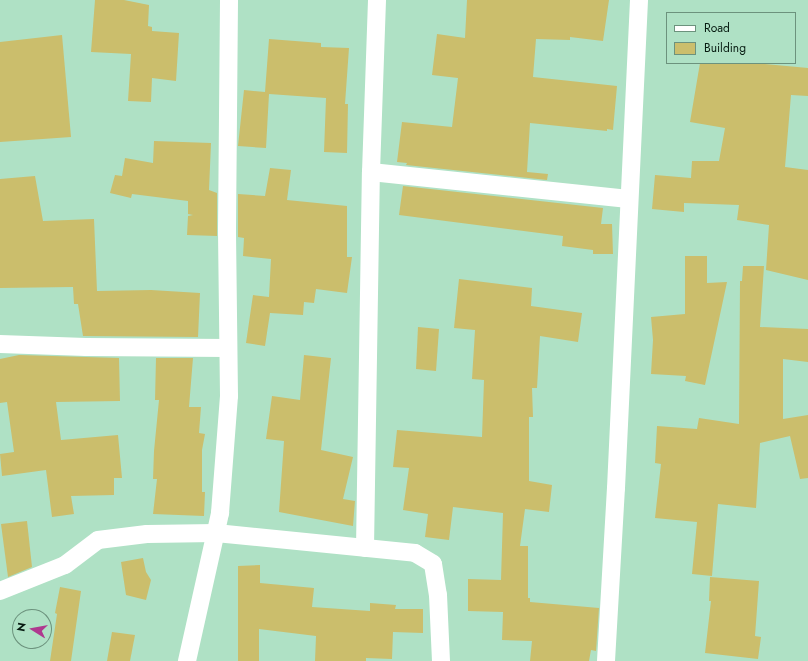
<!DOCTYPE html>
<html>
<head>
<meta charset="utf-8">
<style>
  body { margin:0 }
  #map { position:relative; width:808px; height:661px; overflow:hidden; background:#afe1c5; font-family:Jost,sans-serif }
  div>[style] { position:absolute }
  .building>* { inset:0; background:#cbbe6c }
  .street>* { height:18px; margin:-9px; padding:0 9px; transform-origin:9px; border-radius:9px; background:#fff }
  span { translate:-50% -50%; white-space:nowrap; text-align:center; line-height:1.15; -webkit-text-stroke:3.5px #afe1c5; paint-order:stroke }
  .legend { position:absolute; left:666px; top:12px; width:130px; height:52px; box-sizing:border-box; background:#afe1c5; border:1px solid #6c927d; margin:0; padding:5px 7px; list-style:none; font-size:12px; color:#071b11 }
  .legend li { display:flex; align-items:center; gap:8px; height:20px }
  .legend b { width:20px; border:1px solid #6c927d }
  .north { position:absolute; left:12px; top:609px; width:40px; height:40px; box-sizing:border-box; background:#afe1c5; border:1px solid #6c927d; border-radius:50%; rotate:281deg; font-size:11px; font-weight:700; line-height:16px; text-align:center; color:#071b11 }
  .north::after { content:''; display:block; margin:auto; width:14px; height:18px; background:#af398f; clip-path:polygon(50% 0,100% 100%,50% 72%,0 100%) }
</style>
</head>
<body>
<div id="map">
  <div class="building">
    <i style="clip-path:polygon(95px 0,124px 0,149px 5px,148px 26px,152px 27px,152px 31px,179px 33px,176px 81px,152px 78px,151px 102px,128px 101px,131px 54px,91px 52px)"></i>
    <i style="clip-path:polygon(467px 0,609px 0,603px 41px,570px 37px,570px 40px,536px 39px,533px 77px,617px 86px,613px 130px,607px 129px,607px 131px,530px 123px,527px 172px,548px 174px,547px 180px,406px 165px,407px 163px,397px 162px,402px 122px,452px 127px,458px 78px,432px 75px,437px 34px,465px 38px)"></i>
    <i style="clip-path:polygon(62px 35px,71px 137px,0 142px,0 42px)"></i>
    <i style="clip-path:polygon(269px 39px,321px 43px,321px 47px,349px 48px,345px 104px,348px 104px,347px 153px,324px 152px,326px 98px,269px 94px,266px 148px,238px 146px,244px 90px,265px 92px)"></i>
    <i style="clip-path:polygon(700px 63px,753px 63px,808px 68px,808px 96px,791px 95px,785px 167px,808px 170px,808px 280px,766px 270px,769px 225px,737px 220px,739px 205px,684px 203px,684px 212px,652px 209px,655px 175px,691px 178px,692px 161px,719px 161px,725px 128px,690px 122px)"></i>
    <i style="clip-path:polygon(154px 141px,211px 143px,209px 190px,217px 193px,217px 236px,187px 235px,188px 216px,193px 215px,188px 214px,188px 201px,132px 194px,131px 198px,110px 193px,115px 175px,122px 176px,125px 158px,153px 163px)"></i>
    <i style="clip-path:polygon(270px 168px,291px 170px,287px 200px,347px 206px,347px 257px,352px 257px,347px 293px,316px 289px,314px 303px,304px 302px,303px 315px,270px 313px,265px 346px,246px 343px,253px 295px,269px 297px,271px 259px,243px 256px,244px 238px,238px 237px,238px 194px,265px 196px)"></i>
    <i style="clip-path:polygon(35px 176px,43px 221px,94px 219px,97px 291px,151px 290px,200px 293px,198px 337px,83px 336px,78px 304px,74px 304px,73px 287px,0 288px,0 179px)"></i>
    <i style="clip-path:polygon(403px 186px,603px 208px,601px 224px,612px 224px,613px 254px,593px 254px,593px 250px,562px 246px,563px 236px,399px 215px)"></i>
    <i style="clip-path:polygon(685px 256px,707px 256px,707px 283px,727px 282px,705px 385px,685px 381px,686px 376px,651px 374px,653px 340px,651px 317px,685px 314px)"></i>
    <i style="clip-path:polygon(743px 266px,764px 266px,760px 327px,808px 329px,808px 362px,783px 359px,783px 419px,808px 415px,808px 478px,800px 479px,790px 436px,760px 443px,756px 508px,718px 504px,712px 576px,692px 574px,697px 522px,655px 518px,661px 464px,655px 463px,657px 426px,697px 429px,699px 418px,739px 424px,740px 281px,742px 281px)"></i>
    <i style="clip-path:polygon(459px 279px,532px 288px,531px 306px,582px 313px,578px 342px,540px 336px,537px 388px,532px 388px,533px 417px,529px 417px,529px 481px,552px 485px,549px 512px,525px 509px,520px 546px,528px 546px,528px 598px,530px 598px,530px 602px,599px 608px,596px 651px,591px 650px,589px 661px,530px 661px,532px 641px,502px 640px,503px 612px,468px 611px,468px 579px,501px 580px,503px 513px,453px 507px,449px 540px,425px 537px,428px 514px,403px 510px,409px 468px,393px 467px,397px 430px,482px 437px,484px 380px,472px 379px,475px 330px,454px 328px)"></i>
    <i style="clip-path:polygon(418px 327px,439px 329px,436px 371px,416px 369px)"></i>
    <i style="clip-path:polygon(19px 355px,119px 358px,120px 401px,56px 402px,61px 440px,118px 435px,122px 478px,114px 478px,114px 495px,71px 496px,74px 514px,52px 517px,46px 470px,2px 476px,0 454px,14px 452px,7px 402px,0 403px,0 359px)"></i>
    <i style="clip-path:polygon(304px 355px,331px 358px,321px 450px,353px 457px,343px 499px,355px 501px,353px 526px,279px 512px,284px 441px,266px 439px,272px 396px,300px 400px)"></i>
    <i style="clip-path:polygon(156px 358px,193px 358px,189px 407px,201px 407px,199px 433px,205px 434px,202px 450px,202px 492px,205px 492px,204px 516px,153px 514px,157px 479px,153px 479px,154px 451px,159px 400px,155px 400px)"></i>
    <i style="clip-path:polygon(27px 521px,32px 567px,8px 577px,1px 524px)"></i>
    <i style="clip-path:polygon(143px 558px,146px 572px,151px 580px,146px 600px,126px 595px,121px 562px)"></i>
    <i style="clip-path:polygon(260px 565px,260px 583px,314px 588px,312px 607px,370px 611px,370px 603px,396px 605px,395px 609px,423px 609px,423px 633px,393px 632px,392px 659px,366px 658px,366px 661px,315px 661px,316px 636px,259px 629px,259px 661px,238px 661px,238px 566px)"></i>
    <i style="clip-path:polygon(710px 577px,759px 581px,755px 636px,761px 637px,758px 659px,705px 653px,711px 601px,709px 601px)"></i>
    <i style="clip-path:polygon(60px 587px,81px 591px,71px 661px,50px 661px,57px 614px,55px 613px)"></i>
    <i style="clip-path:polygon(112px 632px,135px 635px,130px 661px,107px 661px)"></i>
  </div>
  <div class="street">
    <i style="left:371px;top:172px;width:259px;rotate:6deg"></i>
    <i style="left:0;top:344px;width:86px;rotate:2deg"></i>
    <i style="left:86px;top:347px;width:142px;rotate:0.4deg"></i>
    <i style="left:365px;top:548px;width:376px;rotate:-89.1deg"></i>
    <i style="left:371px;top:172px;width:172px;rotate:-88deg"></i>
    <i style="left:0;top:591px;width:70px;rotate:-21.8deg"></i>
    <i style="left:65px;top:565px;width:41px;rotate:-37.1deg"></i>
    <i style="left:98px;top:540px;width:49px;rotate:-7deg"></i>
    <i style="left:147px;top:534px;width:69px;rotate:-0.8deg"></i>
    <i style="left:216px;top:533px;width:200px;rotate:5.7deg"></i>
    <i style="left:415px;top:553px;width:21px;rotate:31deg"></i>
    <i style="left:433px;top:564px;width:31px;rotate:81deg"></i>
    <i style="left:438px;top:595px;width:66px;rotate:87.4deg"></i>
    <i style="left:187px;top:661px;width:152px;rotate:-77.4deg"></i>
    <i style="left:220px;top:513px;width:117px;rotate:-85.6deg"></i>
    <i style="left:229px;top:396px;width:166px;rotate:-90.7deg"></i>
    <i style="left:227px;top:230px;width:230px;rotate:-89.5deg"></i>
    <i style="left:606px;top:661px;width:173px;rotate:-86.7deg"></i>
    <i style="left:616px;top:488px;width:489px;rotate:-87.3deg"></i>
  </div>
  <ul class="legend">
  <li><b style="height:5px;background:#fff"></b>Road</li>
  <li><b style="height:11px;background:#cbbe6c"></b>Building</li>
  </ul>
  <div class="north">N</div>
</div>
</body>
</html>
